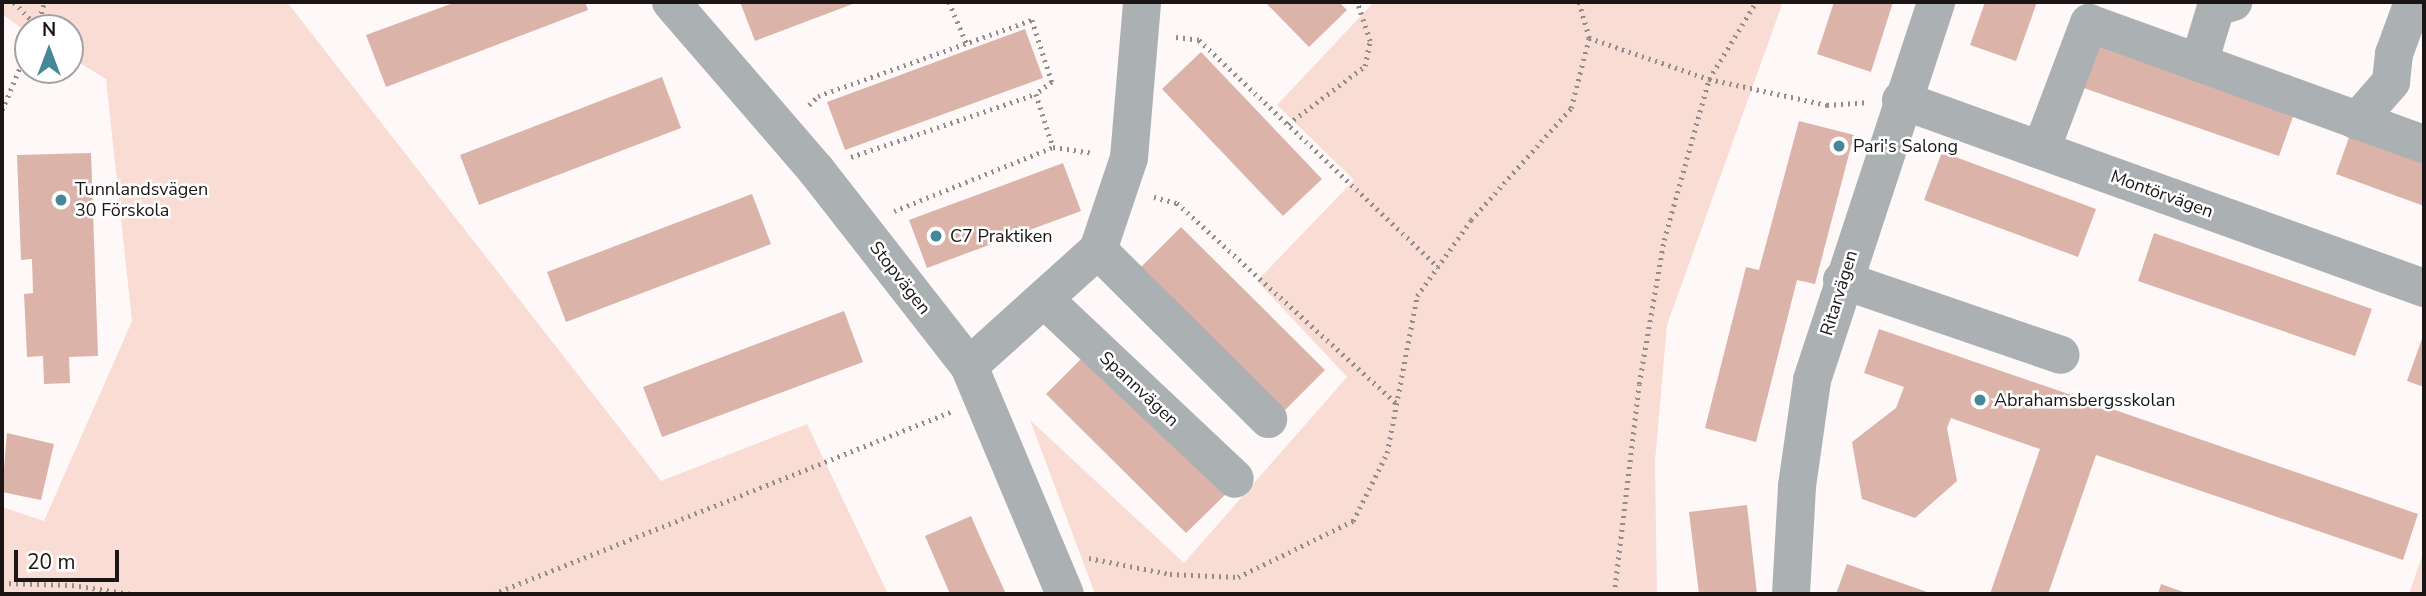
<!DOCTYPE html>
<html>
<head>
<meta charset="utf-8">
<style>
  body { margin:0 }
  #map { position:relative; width:2426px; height:596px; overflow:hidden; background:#fef9f8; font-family:"Nunito Sans",sans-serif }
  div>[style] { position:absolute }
  .green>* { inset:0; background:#f9ddd5 }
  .building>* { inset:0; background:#dbb3a8 }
  .path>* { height:4.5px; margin-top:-2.25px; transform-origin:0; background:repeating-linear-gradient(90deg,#928d8c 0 2px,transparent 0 7px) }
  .minor>* { height:38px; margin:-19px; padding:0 19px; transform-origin:19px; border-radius:19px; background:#abb1b2 }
  .dots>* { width:19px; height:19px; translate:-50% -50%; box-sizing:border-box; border:4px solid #fff; border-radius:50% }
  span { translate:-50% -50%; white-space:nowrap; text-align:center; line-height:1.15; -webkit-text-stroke:5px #fff; paint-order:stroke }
  .poi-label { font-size:18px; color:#1b1615 }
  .left { translate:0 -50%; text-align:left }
  .street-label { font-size:18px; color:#1b1615 }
  .frame { position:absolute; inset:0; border:4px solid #1b1615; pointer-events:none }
  .north { position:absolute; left:14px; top:14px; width:70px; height:70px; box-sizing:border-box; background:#fff; border:2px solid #a4a2a1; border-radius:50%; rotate:0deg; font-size:19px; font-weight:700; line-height:28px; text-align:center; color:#1b1615 }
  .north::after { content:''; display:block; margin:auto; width:24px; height:32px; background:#46879a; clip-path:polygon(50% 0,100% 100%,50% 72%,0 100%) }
  .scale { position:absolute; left:14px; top:550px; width:105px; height:32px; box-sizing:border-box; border:4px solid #1b1615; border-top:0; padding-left:9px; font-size:21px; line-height:24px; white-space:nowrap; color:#1b1615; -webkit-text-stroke:5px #fff; paint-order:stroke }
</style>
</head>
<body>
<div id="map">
  <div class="green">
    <i style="clip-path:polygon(2px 2px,287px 2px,661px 481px,807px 424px,888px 594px,2px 594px,2px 507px,44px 521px,132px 321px,106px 79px,70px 57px,70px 28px,28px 28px,28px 33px,2px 14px)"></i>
    <i style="clip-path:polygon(1374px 2px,1783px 2px,1667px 325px,1655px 461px,1657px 594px,1095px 594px,1030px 420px,1184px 563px,1347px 377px,1257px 281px,1354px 180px,1277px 105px)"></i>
    <i style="clip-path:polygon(2424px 550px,2424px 594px,2409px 594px)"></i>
  </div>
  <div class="building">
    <i style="clip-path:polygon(456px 2px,585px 2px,588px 10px,386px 87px,366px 35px)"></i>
    <i style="clip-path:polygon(740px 2px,858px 2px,755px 41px)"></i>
    <i style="clip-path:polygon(1265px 2px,1339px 2px,1347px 10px,1309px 47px)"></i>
    <i style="clip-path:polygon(1834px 2px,1893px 2px,1871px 72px,1817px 54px)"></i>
    <i style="clip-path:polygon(1985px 2px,2037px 2px,2016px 61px,1970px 45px)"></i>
    <i style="clip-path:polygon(1025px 29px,1043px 78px,845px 150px,827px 102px)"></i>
    <i style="clip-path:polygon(2094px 40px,2295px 111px,2279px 156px,2078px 86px)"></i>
    <i style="clip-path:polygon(1201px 52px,1322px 179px,1283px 216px,1162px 89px)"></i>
    <i style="clip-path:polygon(662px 77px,681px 128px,479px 205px,460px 155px)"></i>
    <i style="clip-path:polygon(1799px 121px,1854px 135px,1815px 284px,1797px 280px,1756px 442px,1705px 428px,1746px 267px,1759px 270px)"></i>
    <i style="clip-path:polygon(2352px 129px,2424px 154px,2424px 206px,2336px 174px)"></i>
    <i style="clip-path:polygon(1942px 152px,2096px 209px,2078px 257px,1924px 200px)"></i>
    <i style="clip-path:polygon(91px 153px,98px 356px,69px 357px,70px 383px,44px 384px,43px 356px,27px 357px,24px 294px,33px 293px,32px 259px,21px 260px,17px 155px)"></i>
    <i style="clip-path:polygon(1063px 163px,1081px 211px,927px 268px,909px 220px)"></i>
    <i style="clip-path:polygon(752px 194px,771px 244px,566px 322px,547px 272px)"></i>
    <i style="clip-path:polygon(1181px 227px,1325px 370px,1283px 412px,1138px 270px)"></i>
    <i style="clip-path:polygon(2154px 233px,2372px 309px,2355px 356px,2138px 281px)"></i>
    <i style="clip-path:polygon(844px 311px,863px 362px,662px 437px,643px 387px)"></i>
    <i style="clip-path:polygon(1879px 329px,2418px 514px,2403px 560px,2096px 455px,2048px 594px,1990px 594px,2040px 449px,1951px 418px,1947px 428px,1957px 481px,1915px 518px,1862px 499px,1852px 442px,1896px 408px,1904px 387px,1864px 373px)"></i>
    <i style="clip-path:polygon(2424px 333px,2424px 387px,2407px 381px)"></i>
    <i style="clip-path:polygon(1088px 352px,1229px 491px,1186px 533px,1046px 394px)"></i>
    <i style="clip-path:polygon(7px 433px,54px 444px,41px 500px,2px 492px)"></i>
    <i style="clip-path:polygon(1747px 505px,1757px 594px,1699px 594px,1689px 512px)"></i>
    <i style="clip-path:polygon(971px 516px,985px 548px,1006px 594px,950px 594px,925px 536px)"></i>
    <i style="clip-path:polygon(1847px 564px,1933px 594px,1836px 594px)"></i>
    <i style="clip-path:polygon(2161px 584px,2189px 594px,2158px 594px)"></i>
  </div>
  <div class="path">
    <i style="left:14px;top:2px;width:33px;rotate:46deg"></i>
    <i style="left:949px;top:2px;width:46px;rotate:66.8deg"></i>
    <i style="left:37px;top:27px;width:26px;rotate:-74deg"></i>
    <i style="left:1176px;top:37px;width:23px;rotate:7deg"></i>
    <i style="left:1199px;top:40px;width:330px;rotate:43.5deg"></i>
    <i style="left:1589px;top:38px;width:127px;rotate:18.9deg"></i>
    <i style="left:1709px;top:79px;width:90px;rotate:-58.6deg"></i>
    <i style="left:809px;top:105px;width:13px;rotate:-45deg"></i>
    <i style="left:818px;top:96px;width:227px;rotate:-19.6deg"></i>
    <i style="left:1032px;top:20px;width:65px;rotate:72.1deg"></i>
    <i style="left:1052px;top:82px;width:20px;rotate:143deg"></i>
    <i style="left:2px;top:110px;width:67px;rotate:-67.2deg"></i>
    <i style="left:1288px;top:124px;width:96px;rotate:-37deg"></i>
    <i style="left:1365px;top:66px;width:25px;rotate:-79deg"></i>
    <i style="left:1370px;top:41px;width:41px;rotate:-108.4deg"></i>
    <i style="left:851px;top:157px;width:195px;rotate:-18.8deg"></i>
    <i style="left:1036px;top:94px;width:56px;rotate:72.2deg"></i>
    <i style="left:1154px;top:197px;width:24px;rotate:15deg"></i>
    <i style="left:1177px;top:203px;width:297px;rotate:42.4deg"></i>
    <i style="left:894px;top:211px;width:171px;rotate:-21.9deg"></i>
    <i style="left:1053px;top:147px;width:41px;rotate:8.3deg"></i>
    <i style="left:1089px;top:558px;width:83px;rotate:11.2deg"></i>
    <i style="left:1170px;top:574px;width:68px;rotate:2.5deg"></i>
    <i style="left:1238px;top:577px;width:128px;rotate:-26deg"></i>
    <i style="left:1353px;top:521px;width:76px;rotate:-63.4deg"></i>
    <i style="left:1387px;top:453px;width:160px;rotate:-79.2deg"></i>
    <i style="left:1417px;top:296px;width:93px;rotate:-54.6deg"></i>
    <i style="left:1471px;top:220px;width:150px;rotate:-48.2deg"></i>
    <i style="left:1571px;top:108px;width:72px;rotate:-75.6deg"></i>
    <i style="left:1589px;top:38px;width:37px;rotate:-106deg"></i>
    <i style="left:2px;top:583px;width:70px;rotate:1.6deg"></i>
    <i style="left:72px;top:585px;width:60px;rotate:8.7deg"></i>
    <i style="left:493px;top:594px;width:493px;rotate:-21.7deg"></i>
    <i style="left:1614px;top:594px;width:211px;rotate:-83.2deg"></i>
    <i style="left:1639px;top:384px;width:146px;rotate:-80.2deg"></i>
    <i style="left:1664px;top:240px;width:167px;rotate:-74.4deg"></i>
    <i style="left:1709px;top:79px;width:121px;rotate:12.4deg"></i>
    <i style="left:1827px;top:105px;width:39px;rotate:-4deg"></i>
  </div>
  <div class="minor">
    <i style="left:671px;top:2px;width:222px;rotate:49.2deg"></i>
    <i style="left:816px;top:170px;width:249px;rotate:52deg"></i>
    <i style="left:969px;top:366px;width:247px;rotate:67.2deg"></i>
    <i style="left:2199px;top:63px;width:59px;rotate:-73.1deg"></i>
    <i style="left:2216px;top:7px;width:18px;rotate:-16deg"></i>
    <i style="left:1901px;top:100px;width:556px;rotate:19.77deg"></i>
    <i style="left:2357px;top:121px;width:52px;rotate:-48.9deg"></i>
    <i style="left:2391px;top:82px;width:28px;rotate:-84deg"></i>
    <i style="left:2394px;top:54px;width:55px;rotate:-69.9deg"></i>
    <i style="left:2041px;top:150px;width:136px;rotate:-69.3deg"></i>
    <i style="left:2089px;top:23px;width:356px;rotate:19.9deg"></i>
    <i style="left:1098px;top:250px;width:240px;rotate:44.8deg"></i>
    <i style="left:1842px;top:280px;width:231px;rotate:18.9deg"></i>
    <i style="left:1044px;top:299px;width:262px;rotate:43.3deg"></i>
    <i style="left:969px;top:366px;width:173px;rotate:-42deg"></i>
    <i style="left:1098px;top:250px;width:97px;rotate:-71.4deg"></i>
    <i style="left:1129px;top:158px;width:157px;rotate:-85.2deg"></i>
    <i style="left:1791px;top:594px;width:108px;rotate:-86.8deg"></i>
    <i style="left:1797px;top:486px;width:107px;rotate:-81.9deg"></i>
    <i style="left:1812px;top:380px;width:398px;rotate:-71.8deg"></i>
  </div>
  <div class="dots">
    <i style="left:1839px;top:146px;background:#46879a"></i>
    <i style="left:61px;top:200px;background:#46879a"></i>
    <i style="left:936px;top:236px;background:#46879a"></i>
    <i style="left:1980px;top:400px;background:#46879a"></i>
  </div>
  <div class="poi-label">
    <span class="left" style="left:1853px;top:146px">Pari's Salong</span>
    <span class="left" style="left:75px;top:200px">Tunnlandsvägen<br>30 Förskola</span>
    <span class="left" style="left:950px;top:236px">C7 Praktiken</span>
    <span class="left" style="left:1994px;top:400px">Abrahamsbergsskolan</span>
  </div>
  <div class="street-label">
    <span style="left:2162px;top:194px;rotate:20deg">Montörvägen</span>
    <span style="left:900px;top:278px;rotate:52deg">Stopvägen</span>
    <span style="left:1839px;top:293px;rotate:-73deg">Ritarvägen</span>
    <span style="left:1139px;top:389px;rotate:43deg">Spannvägen</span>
  </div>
  <div class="frame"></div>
  <div class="north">N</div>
  <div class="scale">20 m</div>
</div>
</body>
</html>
